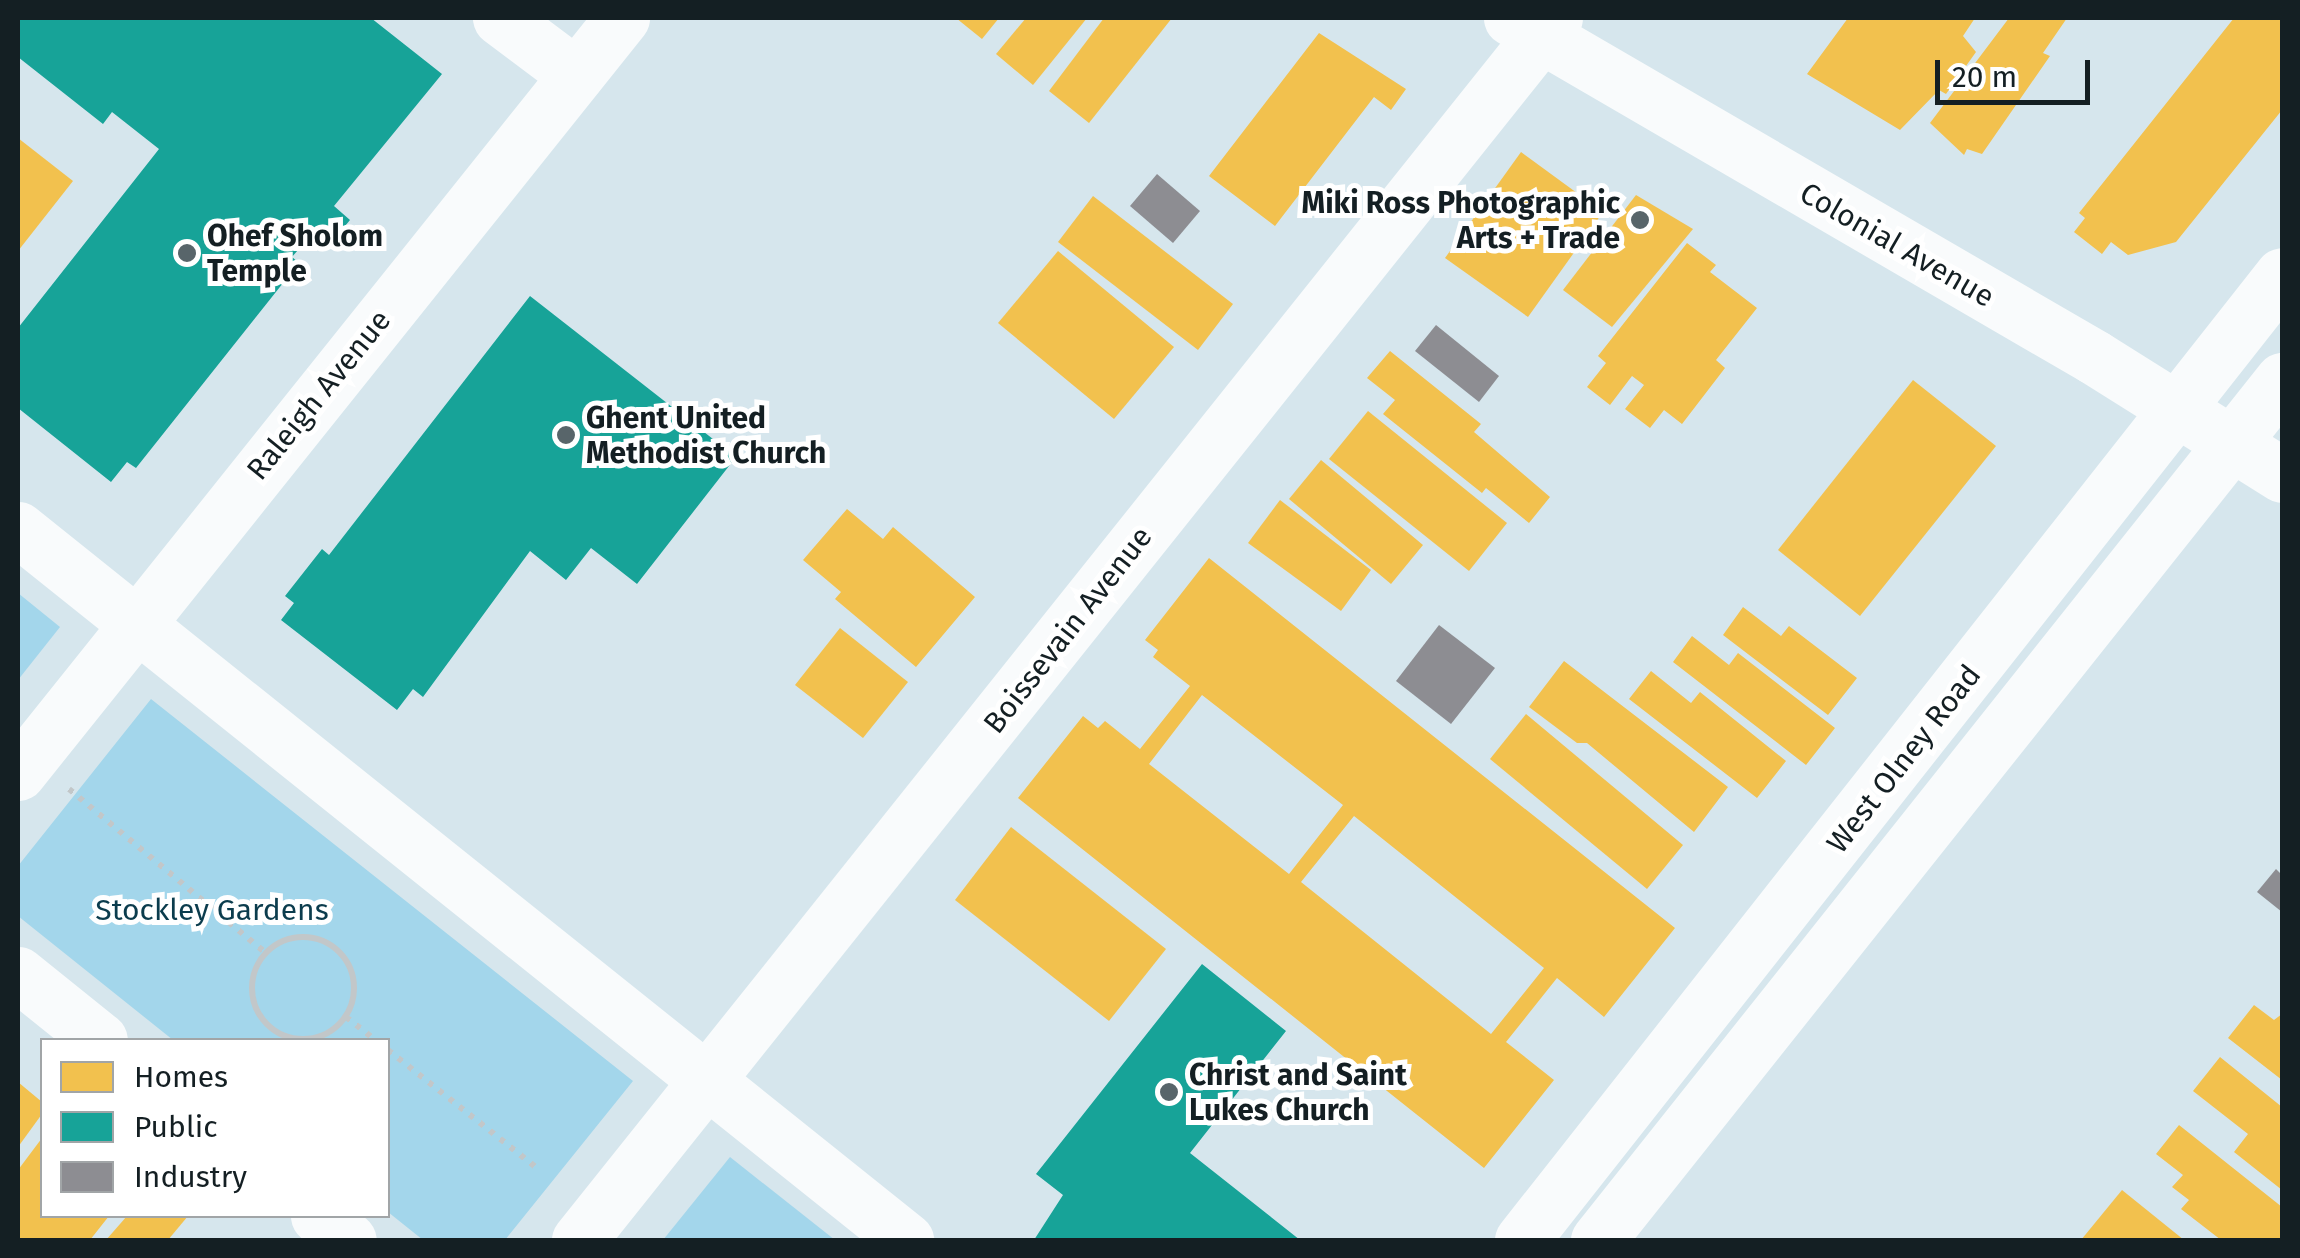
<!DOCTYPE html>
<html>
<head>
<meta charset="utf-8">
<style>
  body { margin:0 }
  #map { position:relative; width:2300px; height:1258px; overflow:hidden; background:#d6e6ed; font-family:"Fira Sans",sans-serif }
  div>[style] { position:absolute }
  .green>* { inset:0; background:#a3d6eb }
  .homes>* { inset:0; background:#f2c14e }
  .public>* { inset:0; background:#17a398 }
  .industry>* { inset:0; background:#8d8d92 }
  .path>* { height:6px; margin-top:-3px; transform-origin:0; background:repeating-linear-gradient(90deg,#c2c7c9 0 5px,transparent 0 13px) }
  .path>.ring { margin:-3px; padding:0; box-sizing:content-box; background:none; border:6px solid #c2c7c9; border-radius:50% }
  .minor>* { height:55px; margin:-27.5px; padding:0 27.5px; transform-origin:27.5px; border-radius:27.5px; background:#f9fbfc }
  .dots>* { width:28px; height:28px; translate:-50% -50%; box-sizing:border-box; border:5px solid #fff; border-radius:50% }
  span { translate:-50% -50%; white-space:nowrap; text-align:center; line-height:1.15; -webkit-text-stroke:10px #fff; paint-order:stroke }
  .poi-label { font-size:30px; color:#141f23; font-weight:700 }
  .right { translate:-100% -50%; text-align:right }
  .left { translate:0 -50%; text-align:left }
  .street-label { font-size:30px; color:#141f23 }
  .park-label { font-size:30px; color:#0b3c4d }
  .frame { position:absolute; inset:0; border:20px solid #141f23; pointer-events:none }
  .legend { position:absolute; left:40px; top:1038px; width:350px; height:180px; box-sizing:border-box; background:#fff; border:2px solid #a1a5a7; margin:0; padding:12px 18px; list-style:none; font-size:30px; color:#141f23 }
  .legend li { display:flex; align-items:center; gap:20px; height:50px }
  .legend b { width:50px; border:2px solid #a1a5a7 }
  .scale { position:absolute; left:1935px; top:60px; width:155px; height:45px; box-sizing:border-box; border:5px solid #141f23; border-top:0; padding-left:12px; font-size:30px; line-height:35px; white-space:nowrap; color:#141f23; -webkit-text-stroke:8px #fff; paint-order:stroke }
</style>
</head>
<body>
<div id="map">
  <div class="green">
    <i style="clip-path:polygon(18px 593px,60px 627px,18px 680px)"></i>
    <i style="clip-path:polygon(151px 699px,633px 1081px,505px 1240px,423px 1240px,388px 1212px,388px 1040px,173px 1040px,18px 916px,18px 866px)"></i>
    <i style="clip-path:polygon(730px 1157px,835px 1240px,663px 1240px)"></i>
  </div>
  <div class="homes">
    <i style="clip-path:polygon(956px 18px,999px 18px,982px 39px)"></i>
    <i style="clip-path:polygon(1026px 18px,1087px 18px,1033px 85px,996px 54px)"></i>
    <i style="clip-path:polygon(1104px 18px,1172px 18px,1089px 123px,1049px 91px)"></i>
    <i style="clip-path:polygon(1848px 18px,1975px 18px,1963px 36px,1976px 52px,1946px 94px,1939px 90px,1900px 130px,1807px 74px)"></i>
    <i style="clip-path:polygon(2009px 18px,2067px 18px,2043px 53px,2050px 56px,1982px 154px,1967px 149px,1964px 155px,1930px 123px)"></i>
    <i style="clip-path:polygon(2234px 18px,2282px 18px,2282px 110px,2176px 242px,2128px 255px,2111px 242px,2102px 254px,2074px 232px,2085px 218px,2079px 213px)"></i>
    <i style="clip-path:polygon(1319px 33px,1406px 89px,1391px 110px,1374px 97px,1275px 226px,1209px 176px)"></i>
    <i style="clip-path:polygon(18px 138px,73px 181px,18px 251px)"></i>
    <i style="clip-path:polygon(1521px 152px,1603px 212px,1528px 317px,1445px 258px)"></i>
    <i style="clip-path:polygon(1636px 195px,1693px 229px,1612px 327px,1563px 290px)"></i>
    <i style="clip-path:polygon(1093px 196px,1233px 304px,1198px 350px,1058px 242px)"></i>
    <i style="clip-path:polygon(1687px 243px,1716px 265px,1710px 272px,1757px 308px,1716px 360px,1725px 368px,1682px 424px,1664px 410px,1650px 428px,1625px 409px,1644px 385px,1632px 376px,1610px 405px,1587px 387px,1606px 363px,1598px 356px)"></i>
    <i style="clip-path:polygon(1058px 251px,1174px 347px,1114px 419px,998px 323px)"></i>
    <i style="clip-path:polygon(1390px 351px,1481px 424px,1474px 432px,1550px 497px,1529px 523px,1486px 488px,1482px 493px,1383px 414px,1395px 400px,1367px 378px)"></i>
    <i style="clip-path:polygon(1913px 380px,1996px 446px,1860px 616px,1778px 550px)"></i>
    <i style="clip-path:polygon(1368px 411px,1507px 523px,1469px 571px,1329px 459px)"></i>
    <i style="clip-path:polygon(1321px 460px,1423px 545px,1391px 584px,1289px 499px)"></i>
    <i style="clip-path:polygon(1280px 500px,1371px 570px,1341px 611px,1248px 543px)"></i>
    <i style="clip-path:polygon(847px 509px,883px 539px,893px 527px,975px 597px,916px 667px,835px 599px,841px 592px,803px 560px)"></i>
    <i style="clip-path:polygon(evenodd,1209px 558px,1675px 928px,1604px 1017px,1557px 978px,1506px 1042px,1554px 1080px,1484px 1168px,1018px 798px,1083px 716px,1098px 728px,1105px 721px,1140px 749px,1190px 686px,1153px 657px,1158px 650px,1145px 640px,1209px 558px,1202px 695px,1343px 805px,1289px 874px,1149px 764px,1202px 695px,1209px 558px,1354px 816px,1544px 968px,1491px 1034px,1301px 882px,1354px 816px)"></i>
    <i style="clip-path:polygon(1743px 607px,1781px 636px,1789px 626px,1857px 678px,1828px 715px,1723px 635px)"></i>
    <i style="clip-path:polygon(840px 628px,908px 682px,863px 738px,795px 685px)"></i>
    <i style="clip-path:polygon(1692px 636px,1729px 665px,1738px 653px,1835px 728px,1806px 765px,1673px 662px)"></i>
    <i style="clip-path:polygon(1564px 661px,1728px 787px,1694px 832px,1587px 743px,1577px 743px,1529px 707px)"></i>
    <i style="clip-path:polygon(1651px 671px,1691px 703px,1700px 692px,1786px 761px,1757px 798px,1629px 699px)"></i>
    <i style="clip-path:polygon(1526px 714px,1683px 845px,1647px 889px,1490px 759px)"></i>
    <i style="clip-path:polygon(1011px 827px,1166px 949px,1109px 1021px,955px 900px)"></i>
    <i style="clip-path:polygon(2254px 1005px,2274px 1020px,2282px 1014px,2282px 1080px,2228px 1038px)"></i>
    <i style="clip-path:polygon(2220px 1057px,2282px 1107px,2282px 1190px,2234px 1152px,2248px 1134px,2193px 1091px)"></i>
    <i style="clip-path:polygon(18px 1082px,42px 1102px,42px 1114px,18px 1147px)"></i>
    <i style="clip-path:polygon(2179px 1125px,2282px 1207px,2282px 1240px,2221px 1240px,2181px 1209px,2189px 1200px,2172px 1187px,2183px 1175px,2156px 1154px)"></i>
    <i style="clip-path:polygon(42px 1138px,42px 1216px,109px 1216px,90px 1240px,18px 1240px,18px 1170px)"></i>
    <i style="clip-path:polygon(2122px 1190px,2184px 1240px,2081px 1240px)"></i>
    <i style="clip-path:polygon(127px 1216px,188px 1216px,168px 1240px,106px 1240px)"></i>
  </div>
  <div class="public">
    <i style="clip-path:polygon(18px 18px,371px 18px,442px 74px,334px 206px,350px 220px,326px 249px,310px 236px,292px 257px,299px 263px,136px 468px,127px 462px,111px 482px,18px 408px,18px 328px,159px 149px,112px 112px,103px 124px,18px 57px)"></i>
    <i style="clip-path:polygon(530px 296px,736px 457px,637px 584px,591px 548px,566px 580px,530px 551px,423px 697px,413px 689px,397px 710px,281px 620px,294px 603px,285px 596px,322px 549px,329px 555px)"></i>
    <i style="clip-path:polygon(1202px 964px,1286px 1031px,1190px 1153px,1300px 1240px,1034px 1240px,1063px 1195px,1036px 1174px)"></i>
  </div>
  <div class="industry">
    <i style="clip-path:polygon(1157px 174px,1200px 211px,1173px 243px,1130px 206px)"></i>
    <i style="clip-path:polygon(1436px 325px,1499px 376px,1479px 402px,1415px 351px)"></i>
    <i style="clip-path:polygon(1439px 625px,1495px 668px,1451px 724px,1396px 681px)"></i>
    <i style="clip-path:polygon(2276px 869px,2282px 875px,2282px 912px,2257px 892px)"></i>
  </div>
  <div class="path">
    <i style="left:69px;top:789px;width:256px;rotate:39.8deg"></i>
    <i class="ring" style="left:252px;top:937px;width:96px;height:96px"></i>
    <i style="left:346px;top:1017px;width:37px;rotate:38deg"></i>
    <i style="left:388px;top:1050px;width:191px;rotate:38.4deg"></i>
  </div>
  <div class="minor">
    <i style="left:500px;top:18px;width:95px;rotate:36.9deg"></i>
    <i style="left:1511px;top:18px;width:674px;rotate:30.18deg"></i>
    <i style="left:2094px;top:357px;width:222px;rotate:32.1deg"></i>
    <i style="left:18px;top:529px;width:1138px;rotate:38.68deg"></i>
    <i style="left:18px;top:773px;width:967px;rotate:-51.34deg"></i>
    <i style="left:18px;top:974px;width:105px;rotate:38.8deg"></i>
    <i style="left:318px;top:1216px;width:39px;rotate:38deg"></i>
    <i style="left:579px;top:1240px;width:1564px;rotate:-51.39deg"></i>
    <i style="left:1522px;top:1240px;width:1228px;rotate:-51.78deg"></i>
    <i style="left:1598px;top:1240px;width:1099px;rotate:-51.5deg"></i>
  </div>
  <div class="dots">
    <i style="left:1640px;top:220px;background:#58656a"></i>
    <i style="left:187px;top:253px;background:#58656a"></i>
    <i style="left:566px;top:435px;background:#58656a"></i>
    <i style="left:1169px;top:1092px;background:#58656a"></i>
  </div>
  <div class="poi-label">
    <span class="right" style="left:1620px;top:220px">Miki Ross Photographic<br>Arts + Trade</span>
    <span class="left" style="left:207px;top:253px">Ohef Sholom<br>Temple</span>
    <span class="left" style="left:586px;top:435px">Ghent United<br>Methodist Church</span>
    <span class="left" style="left:1189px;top:1092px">Christ and Saint<br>Lukes Church</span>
  </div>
  <div class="street-label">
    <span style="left:1897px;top:245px;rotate:30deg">Colonial Avenue</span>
    <span style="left:319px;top:395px;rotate:-51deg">Raleigh Avenue</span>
    <span style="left:1068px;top:630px;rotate:-52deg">Boissevain Avenue</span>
    <span style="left:1904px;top:759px;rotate:-52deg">West Olney Road</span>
  </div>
  <div class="park-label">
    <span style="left:212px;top:910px">Stockley Gardens</span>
  </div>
  <div class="frame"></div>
  <ul class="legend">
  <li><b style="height:28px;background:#f2c14e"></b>Homes</li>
  <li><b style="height:28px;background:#17a398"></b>Public</li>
  <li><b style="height:28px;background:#8d8d92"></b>Industry</li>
  </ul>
  <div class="scale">20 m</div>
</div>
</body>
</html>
